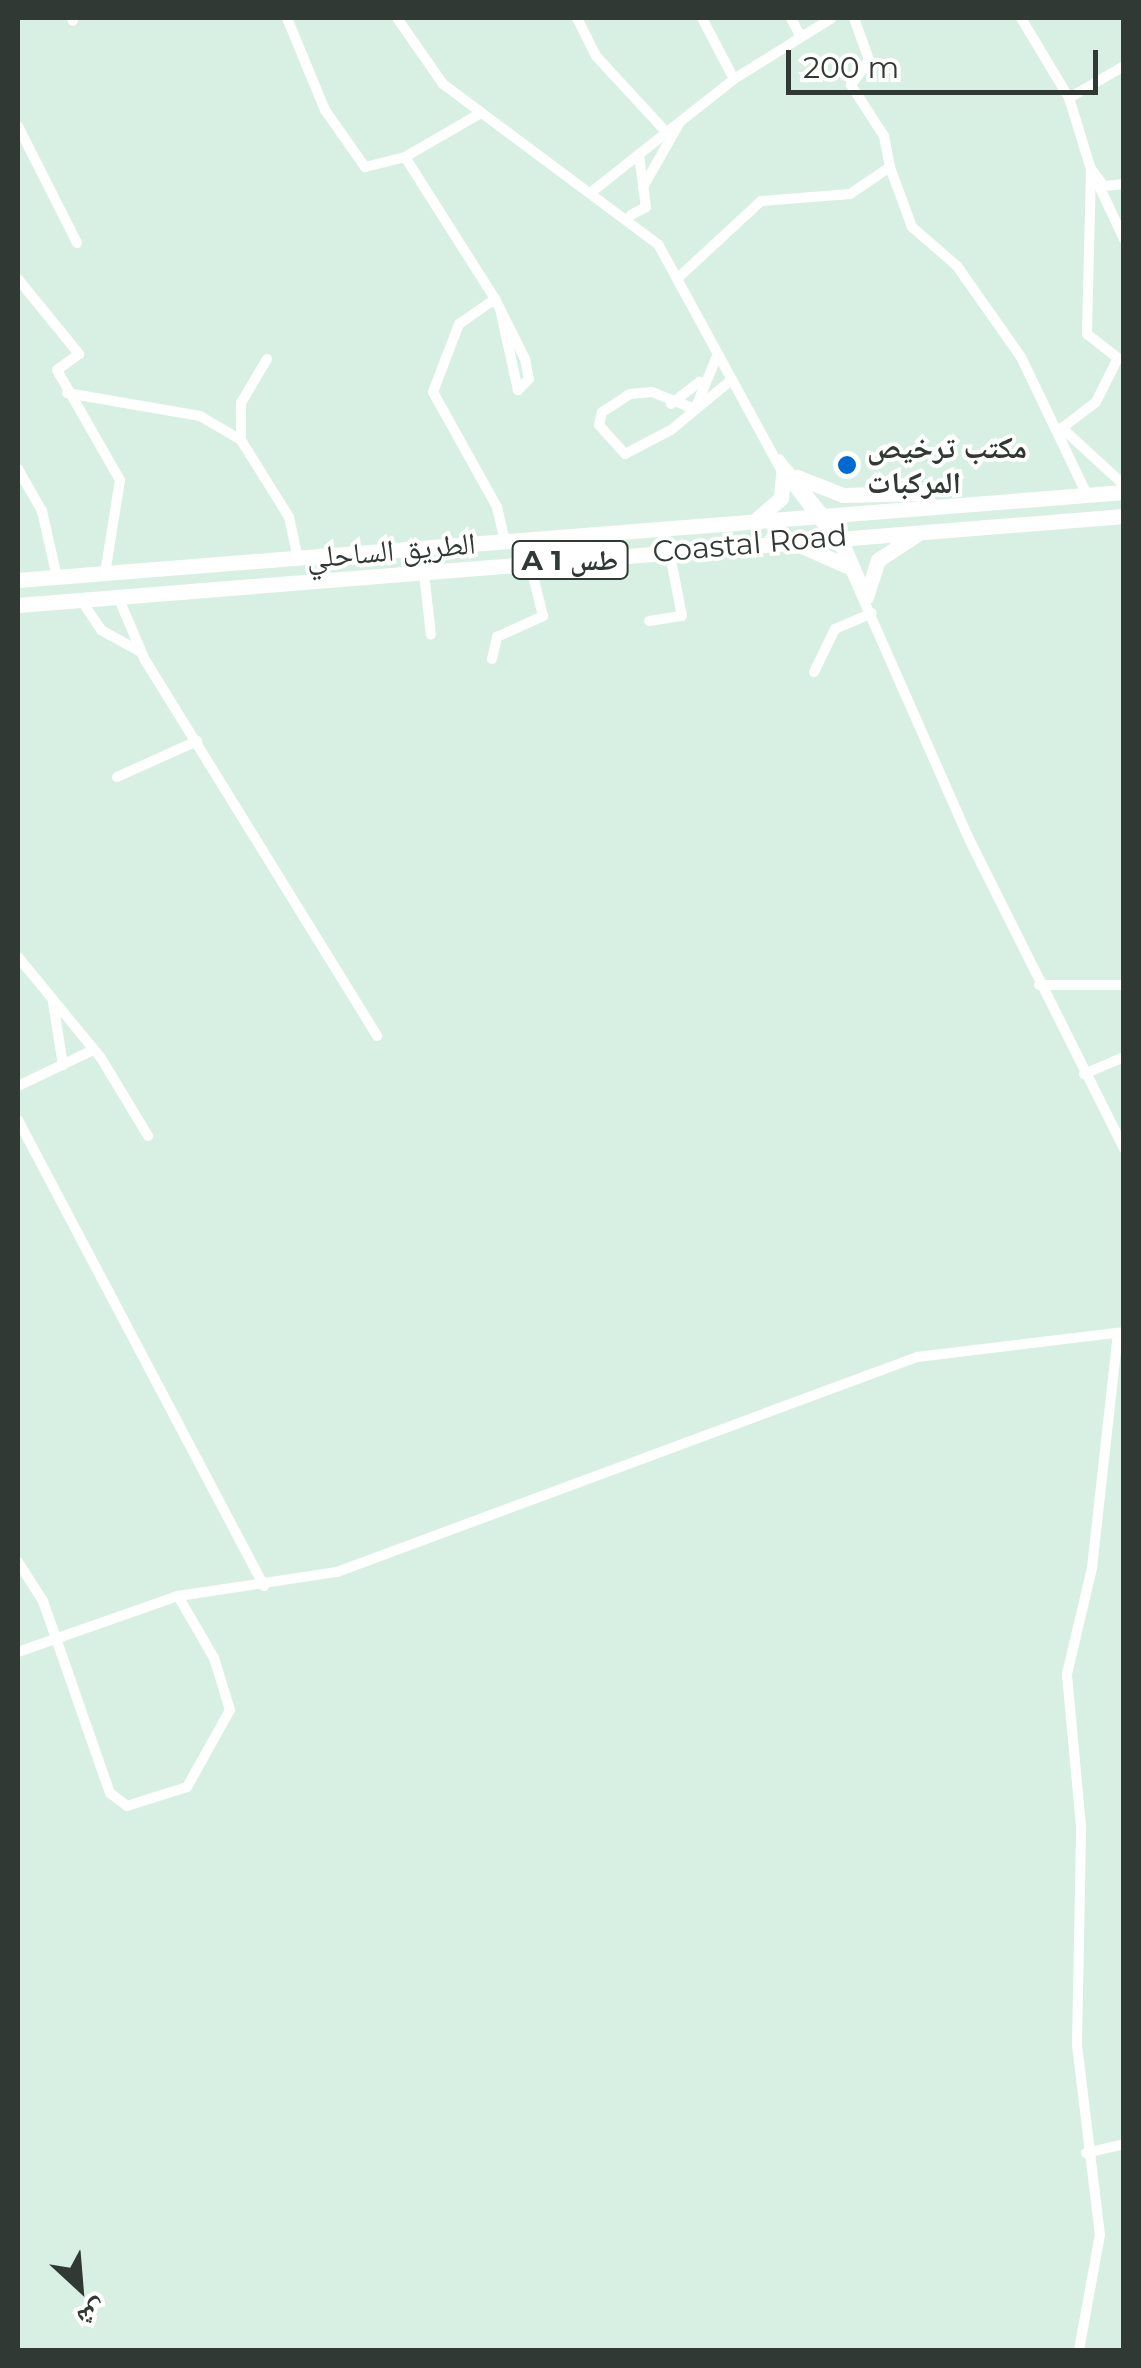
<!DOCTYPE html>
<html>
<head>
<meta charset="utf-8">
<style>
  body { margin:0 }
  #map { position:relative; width:1141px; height:2368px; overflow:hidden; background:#d8f0e3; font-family:Montserrat,"Noto Naskh Arabic",sans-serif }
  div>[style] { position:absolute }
  .minor>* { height:10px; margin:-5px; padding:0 5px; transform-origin:5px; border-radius:5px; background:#fff }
  .trunk>* { height:15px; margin:-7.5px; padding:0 7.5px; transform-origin:7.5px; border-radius:7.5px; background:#fff }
  .dots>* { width:28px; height:28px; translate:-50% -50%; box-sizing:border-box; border:5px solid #fff; border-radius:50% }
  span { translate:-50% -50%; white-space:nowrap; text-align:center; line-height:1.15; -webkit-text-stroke:8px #fff; paint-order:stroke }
  .shield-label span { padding:2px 8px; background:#fff; border:2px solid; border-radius:8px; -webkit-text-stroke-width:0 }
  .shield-label { font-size:28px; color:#303934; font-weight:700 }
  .poi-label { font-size:30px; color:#303934; font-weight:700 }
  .left { translate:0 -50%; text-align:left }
  .street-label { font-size:30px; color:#303934 }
  .frame { position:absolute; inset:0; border:20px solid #303934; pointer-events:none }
  .north { position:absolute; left:30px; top:2238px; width:100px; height:100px; -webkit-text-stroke:8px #fff; paint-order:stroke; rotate:154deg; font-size:28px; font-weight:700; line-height:40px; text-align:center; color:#303934 }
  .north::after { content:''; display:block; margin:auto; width:35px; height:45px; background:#303934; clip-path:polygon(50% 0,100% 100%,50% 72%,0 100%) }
  .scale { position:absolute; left:786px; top:50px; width:312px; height:45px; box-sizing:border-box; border:5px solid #303934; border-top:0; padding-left:12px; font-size:30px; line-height:35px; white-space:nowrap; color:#303934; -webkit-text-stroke:8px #fff; paint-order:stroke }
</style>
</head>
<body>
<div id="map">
  <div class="minor">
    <i style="left:72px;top:18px;width:3px;rotate:72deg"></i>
    <i style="left:287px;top:18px;width:100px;rotate:67.6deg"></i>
    <i style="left:325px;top:110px;width:70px;rotate:54.9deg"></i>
    <i style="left:365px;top:167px;width:41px;rotate:-14deg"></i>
    <i style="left:405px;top:157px;width:88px;rotate:-30.1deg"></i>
    <i style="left:397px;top:18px;width:80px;rotate:55.1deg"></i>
    <i style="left:443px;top:84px;width:268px;rotate:36.7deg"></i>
    <i style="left:658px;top:244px;width:261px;rotate:61.4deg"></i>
    <i style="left:783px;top:473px;width:98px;rotate:52.9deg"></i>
    <i style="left:842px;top:551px;width:317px;rotate:66.2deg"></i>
    <i style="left:970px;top:841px;width:344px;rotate:63.4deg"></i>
    <i style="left:577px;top:18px;width:42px;rotate:63.4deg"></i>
    <i style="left:596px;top:56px;width:105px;rotate:47.3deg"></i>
    <i style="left:702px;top:18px;width:69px;rotate:62.3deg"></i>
    <i style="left:791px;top:18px;width:20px;rotate:63deg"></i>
    <i style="left:1021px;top:18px;width:93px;rotate:59deg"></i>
    <i style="left:1069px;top:98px;width:74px;rotate:72.8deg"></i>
    <i style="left:1091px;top:169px;width:21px;rotate:53deg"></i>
    <i style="left:1104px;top:186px;width:20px;rotate:-6deg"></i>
    <i style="left:1069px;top:98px;width:64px;rotate:-30.2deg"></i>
    <i style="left:18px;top:126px;width:131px;rotate:63.2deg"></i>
    <i style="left:405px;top:157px;width:168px;rotate:57.6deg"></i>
    <i style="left:495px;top:299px;width:44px;rotate:145.2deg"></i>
    <i style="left:459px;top:324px;width:73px;rotate:110.9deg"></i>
    <i style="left:433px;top:392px;width:132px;rotate:60.9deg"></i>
    <i style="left:497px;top:507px;width:36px;rotate:77deg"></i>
    <i style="left:890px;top:167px;width:64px;rotate:69.9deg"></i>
    <i style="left:912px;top:227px;width:60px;rotate:40.9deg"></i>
    <i style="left:957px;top:266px;width:111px;rotate:54.9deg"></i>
    <i style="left:1021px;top:357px;width:153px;rotate:64.4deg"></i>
    <i style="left:643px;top:187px;width:73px;rotate:-60.3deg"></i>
    <i style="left:594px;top:190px;width:179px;rotate:-38.4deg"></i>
    <i style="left:734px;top:79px;width:115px;rotate:-31.9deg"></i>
    <i style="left:631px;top:215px;width:17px;rotate:-28deg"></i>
    <i style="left:646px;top:207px;width:52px;rotate:-97.7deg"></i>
    <i style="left:1124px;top:239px;width:77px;rotate:-115.2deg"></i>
    <i style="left:1091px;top:169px;width:165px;rotate:91.4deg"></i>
    <i style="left:1087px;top:334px;width:39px;rotate:38deg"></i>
    <i style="left:1118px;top:358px;width:49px;rotate:116.6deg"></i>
    <i style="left:1096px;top:402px;width:43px;rotate:142.6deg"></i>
    <i style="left:1062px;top:428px;width:84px;rotate:42.6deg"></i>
    <i style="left:679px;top:277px;width:112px;rotate:-42.8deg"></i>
    <i style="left:761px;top:201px;width:89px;rotate:-4.5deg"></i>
    <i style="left:850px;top:194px;width:48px;rotate:-34deg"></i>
    <i style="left:890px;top:167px;width:32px;rotate:-101deg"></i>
    <i style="left:884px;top:136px;width:61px;rotate:-122.9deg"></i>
    <i style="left:851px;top:85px;width:31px;rotate:-54deg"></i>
    <i style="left:869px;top:60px;width:45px;rotate:-109.7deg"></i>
    <i style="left:18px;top:279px;width:97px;rotate:50.9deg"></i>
    <i style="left:79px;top:354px;width:27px;rotate:144deg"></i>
    <i style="left:57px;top:370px;width:127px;rotate:60.2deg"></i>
    <i style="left:120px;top:480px;width:95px;rotate:99.1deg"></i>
    <i style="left:495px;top:299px;width:67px;rotate:63.4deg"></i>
    <i style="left:525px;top:359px;width:20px;rotate:79deg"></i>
    <i style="left:529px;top:379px;width:16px;rotate:135deg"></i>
    <i style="left:518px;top:390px;width:83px;rotate:-102.5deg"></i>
    <i style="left:717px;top:356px;width:57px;rotate:112.5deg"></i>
    <i style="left:695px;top:409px;width:46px;rotate:-158.4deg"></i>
    <i style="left:652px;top:392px;width:22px;rotate:175deg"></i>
    <i style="left:630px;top:394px;width:33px;rotate:147deg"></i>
    <i style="left:602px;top:412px;width:13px;rotate:103deg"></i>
    <i style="left:599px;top:425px;width:39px;rotate:48deg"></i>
    <i style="left:625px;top:454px;width:52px;rotate:-27.6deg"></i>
    <i style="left:671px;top:430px;width:77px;rotate:-39.7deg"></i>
    <i style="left:267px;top:359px;width:51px;rotate:120.6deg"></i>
    <i style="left:241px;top:403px;width:37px;rotate:90deg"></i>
    <i style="left:241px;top:440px;width:91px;rotate:58.1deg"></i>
    <i style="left:289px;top:517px;width:43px;rotate:77.9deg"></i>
    <i style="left:67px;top:393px;width:135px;rotate:9.8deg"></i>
    <i style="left:200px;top:416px;width:48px;rotate:30.3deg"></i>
    <i style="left:671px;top:404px;width:36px;rotate:-38deg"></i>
    <i style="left:779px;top:459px;width:99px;rotate:50.7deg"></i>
    <i style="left:842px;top:536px;width:59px;rotate:66.9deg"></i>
    <i style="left:18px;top:469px;width:48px;rotate:60.3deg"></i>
    <i style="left:42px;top:511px;width:68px;rotate:77.2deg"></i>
    <i style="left:424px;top:573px;width:62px;rotate:83.6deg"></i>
    <i style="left:118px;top:597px;width:69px;rotate:66.8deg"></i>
    <i style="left:145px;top:660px;width:442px;rotate:58.3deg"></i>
    <i style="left:81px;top:600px;width:36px;rotate:56deg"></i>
    <i style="left:101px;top:630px;width:43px;rotate:28.9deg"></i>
    <i style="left:649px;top:621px;width:33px;rotate:-9deg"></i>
    <i style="left:682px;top:616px;width:67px;rotate:-101.1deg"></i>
    <i style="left:492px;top:659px;width:23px;rotate:-77deg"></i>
    <i style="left:497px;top:637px;width:51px;rotate:-24.5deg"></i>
    <i style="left:543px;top:616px;width:54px;rotate:-104deg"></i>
    <i style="left:814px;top:672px;width:48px;rotate:-64deg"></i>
    <i style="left:835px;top:629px;width:40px;rotate:-23.4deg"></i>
    <i style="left:117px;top:777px;width:88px;rotate:-24.2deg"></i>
    <i style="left:18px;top:957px;width:131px;rotate:50.6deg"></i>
    <i style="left:101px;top:1058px;width:91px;rotate:58.9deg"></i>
    <i style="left:1039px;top:985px;width:85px"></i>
    <i style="left:53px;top:1002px;width:64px;rotate:81deg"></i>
    <i style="left:1084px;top:1074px;width:43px;rotate:-23deg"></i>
    <i style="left:18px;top:1086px;width:81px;rotate:-25.6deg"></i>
    <i style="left:18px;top:1120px;width:527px;rotate:62.17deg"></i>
    <i style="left:18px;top:1562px;width:46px;rotate:57.3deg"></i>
    <i style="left:43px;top:1601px;width:203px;rotate:70.8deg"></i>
    <i style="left:110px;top:1793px;width:21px;rotate:37deg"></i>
    <i style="left:127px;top:1806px;width:63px;rotate:-17.6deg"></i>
    <i style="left:187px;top:1787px;width:88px;rotate:-60.8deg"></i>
    <i style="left:230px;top:1710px;width:54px;rotate:-107.1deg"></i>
    <i style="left:214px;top:1658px;width:72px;rotate:-120.1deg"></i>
    <i style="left:18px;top:1652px;width:170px;rotate:-19.3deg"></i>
    <i style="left:178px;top:1596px;width:161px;rotate:-8.6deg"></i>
    <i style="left:337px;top:1572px;width:619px;rotate:-20.34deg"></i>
    <i style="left:917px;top:1357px;width:209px;rotate:-6.9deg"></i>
    <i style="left:1086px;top:2153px;width:39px;rotate:-13deg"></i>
    <i style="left:1079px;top:2350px;width:117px;rotate:-79.7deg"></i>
    <i style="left:1100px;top:2235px;width:192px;rotate:-96.9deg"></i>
    <i style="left:1077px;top:2044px;width:218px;rotate:-88.9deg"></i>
    <i style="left:1081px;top:1826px;width:153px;rotate:-95.3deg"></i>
    <i style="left:1067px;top:1674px;width:109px;rotate:-76.7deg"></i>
    <i style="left:1092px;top:1568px;width:236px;rotate:-83.7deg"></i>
  </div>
  <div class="trunk">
    <i style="left:797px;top:477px;width:49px;rotate:21.4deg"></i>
    <i style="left:843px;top:495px;width:77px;rotate:-1.5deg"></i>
    <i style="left:920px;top:493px;width:16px;rotate:47deg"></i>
    <i style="left:758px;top:518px;width:30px;rotate:-41deg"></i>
    <i style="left:781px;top:498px;width:25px;rotate:-85deg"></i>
    <i style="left:795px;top:543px;width:57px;rotate:23.9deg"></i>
    <i style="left:18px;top:580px;width:1109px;rotate:-4.55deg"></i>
    <i style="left:866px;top:597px;width:39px;rotate:-72deg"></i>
    <i style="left:878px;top:560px;width:45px;rotate:-33.3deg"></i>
    <i style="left:18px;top:605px;width:1110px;rotate:-4.6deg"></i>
  </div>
  <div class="dots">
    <i style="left:847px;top:465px;background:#006ad2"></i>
  </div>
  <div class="shield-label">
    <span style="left:570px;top:560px">A 1 طس</span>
  </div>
  <div class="poi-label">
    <span class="left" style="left:867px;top:465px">مكتب ترخيص<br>المركبات</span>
  </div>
  <div class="street-label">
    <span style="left:750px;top:544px;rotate:-5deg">Coastal Road</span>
    <span style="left:391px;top:551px;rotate:-5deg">الطريق الساحلي</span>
  </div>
  <div class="frame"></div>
  <div class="north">ش</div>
  <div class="scale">200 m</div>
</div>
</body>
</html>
